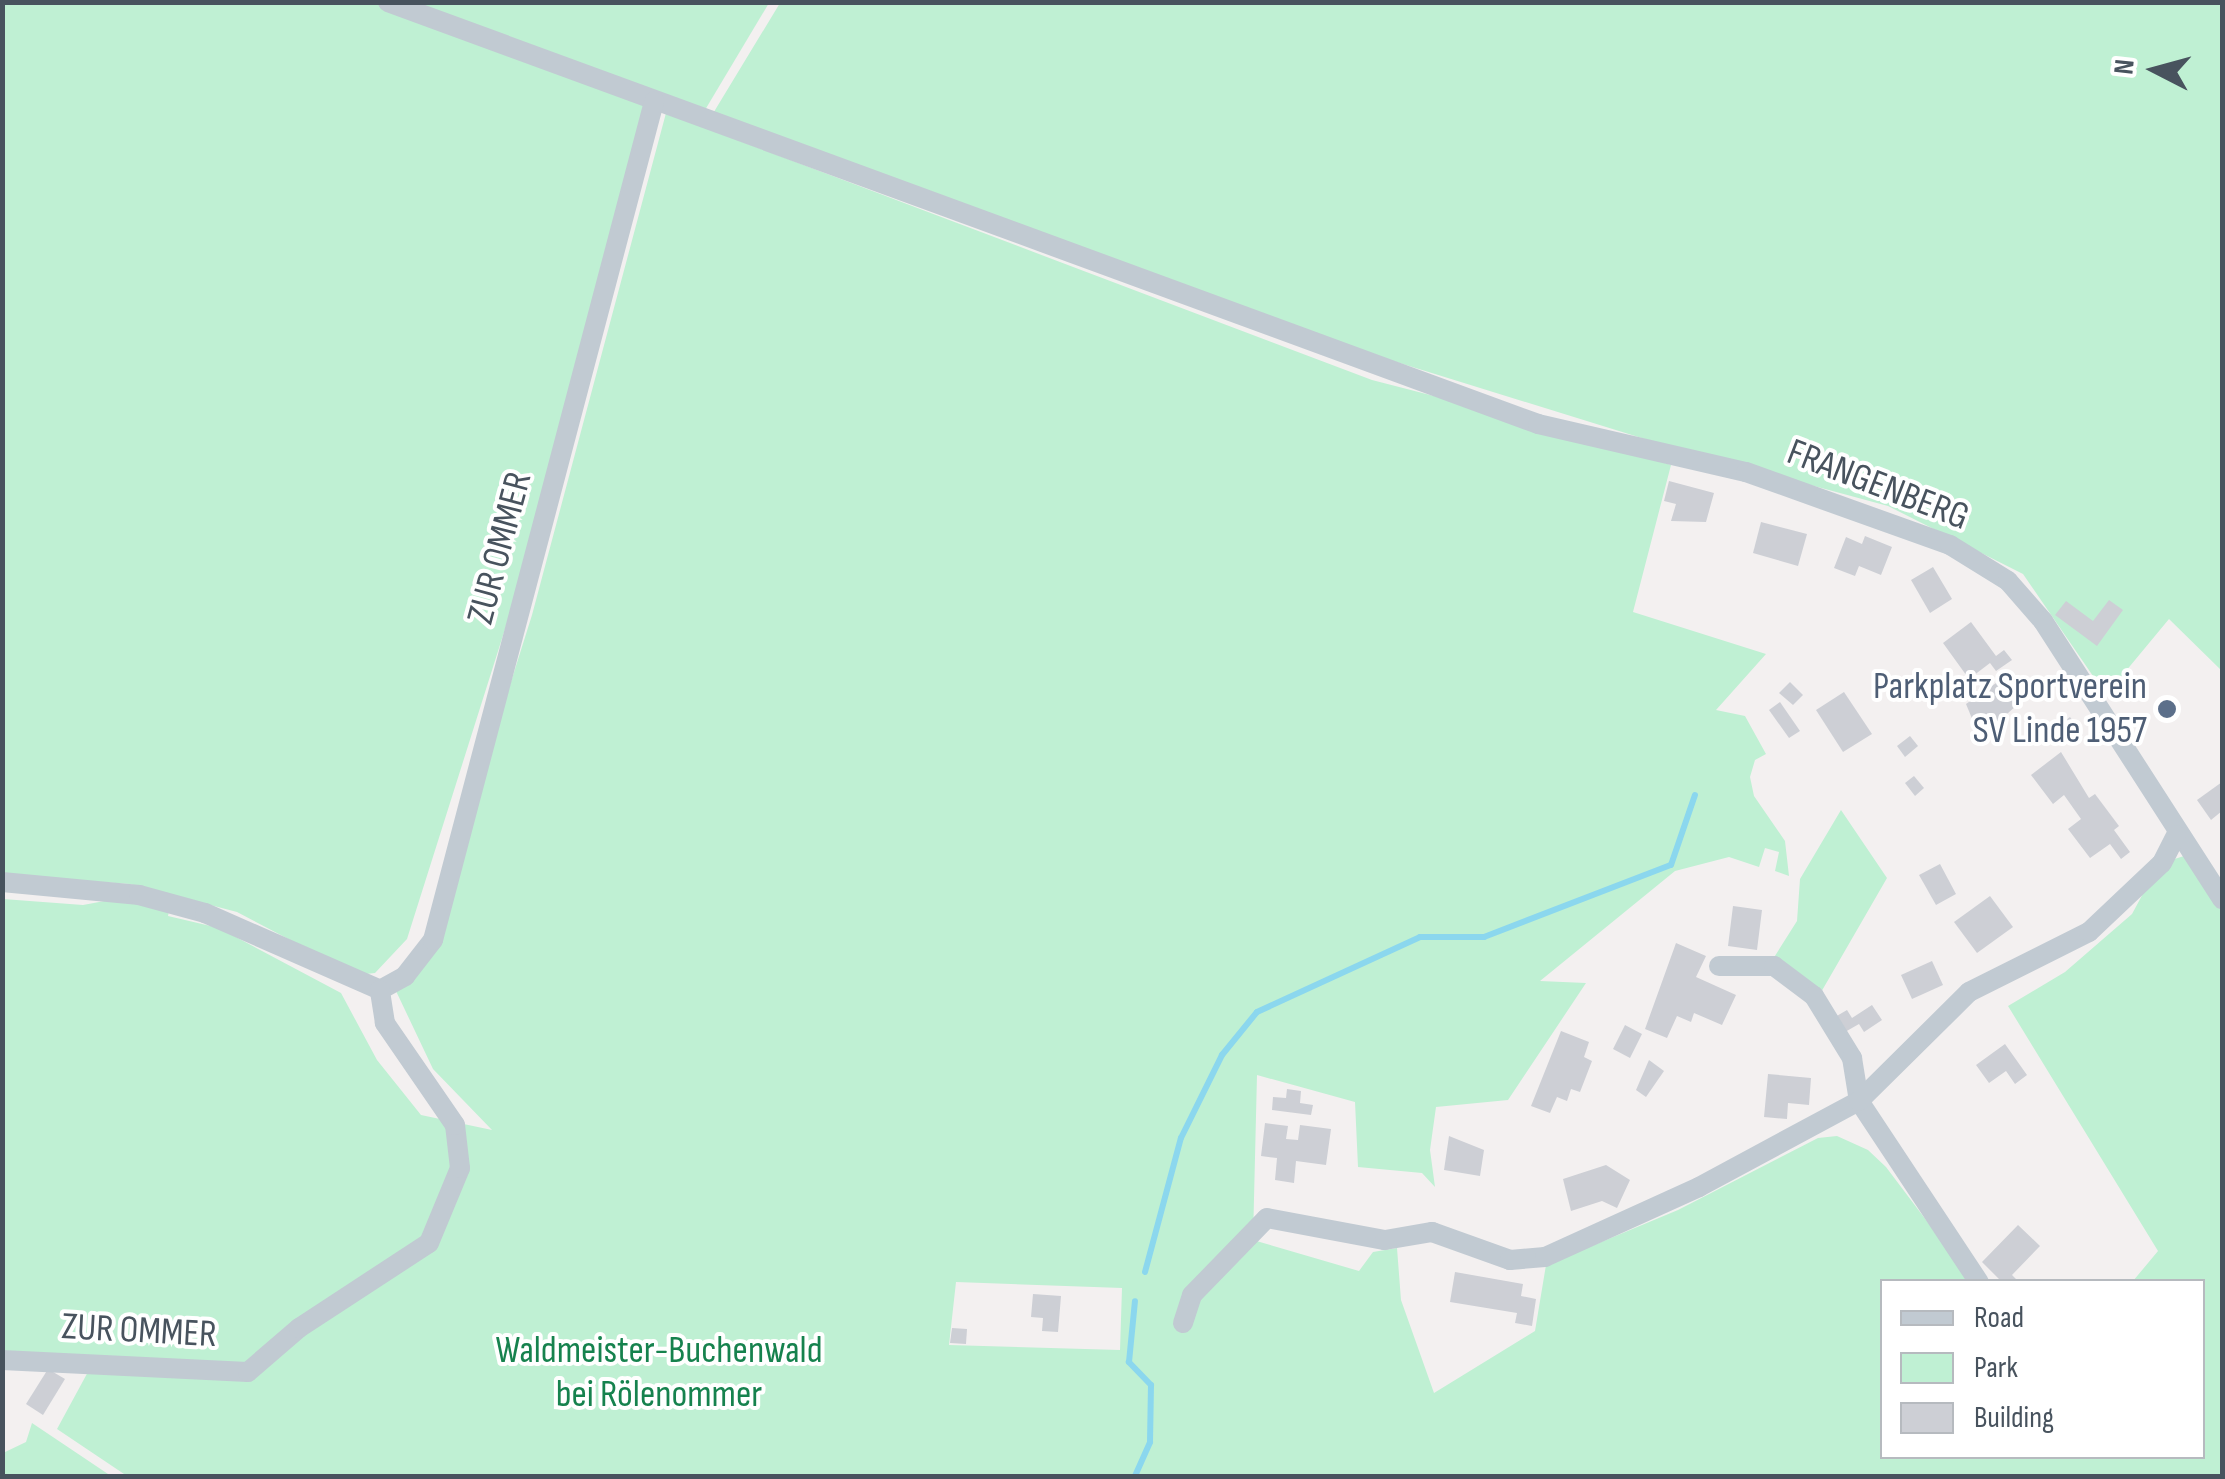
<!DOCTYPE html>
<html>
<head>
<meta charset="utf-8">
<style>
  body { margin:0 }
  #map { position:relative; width:2225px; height:1479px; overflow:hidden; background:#f3f0f0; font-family:"Sofia Sans Condensed",sans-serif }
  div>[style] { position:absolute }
  .green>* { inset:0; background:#bff0d3 }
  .stream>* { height:6px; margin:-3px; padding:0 3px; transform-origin:3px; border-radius:3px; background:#8bd7ee }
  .building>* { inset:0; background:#cdcfd5 }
  .minor>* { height:20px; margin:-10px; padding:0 10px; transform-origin:10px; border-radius:10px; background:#c1cad2 }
  .dots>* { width:28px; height:28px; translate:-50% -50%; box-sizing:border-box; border:5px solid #fff; border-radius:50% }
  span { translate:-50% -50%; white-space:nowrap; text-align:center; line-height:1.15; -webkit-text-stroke:8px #fff; paint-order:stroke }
  .street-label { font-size:38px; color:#48535e }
  .service-label { font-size:38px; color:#4e5e75 }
  .right { translate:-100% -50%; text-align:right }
  .park-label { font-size:38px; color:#16824e }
  .frame { position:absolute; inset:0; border:5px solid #48535e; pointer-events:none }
  .legend { position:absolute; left:1880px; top:1279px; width:325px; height:180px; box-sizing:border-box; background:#fff; border:2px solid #b6babf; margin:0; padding:12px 18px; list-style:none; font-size:30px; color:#48535e }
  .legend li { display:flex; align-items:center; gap:20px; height:50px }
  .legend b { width:50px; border:2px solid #b6babf }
  .north { position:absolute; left:2105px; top:20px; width:100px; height:100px; -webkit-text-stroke:8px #fff; paint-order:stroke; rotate:276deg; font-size:28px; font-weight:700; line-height:40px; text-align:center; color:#48535e }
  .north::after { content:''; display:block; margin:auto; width:35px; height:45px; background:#48535e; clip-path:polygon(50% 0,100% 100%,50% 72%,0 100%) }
</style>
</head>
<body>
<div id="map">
  <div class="green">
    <i style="clip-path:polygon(2px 3px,378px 3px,649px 107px,511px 610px,407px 939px,375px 973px,357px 975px,237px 912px,130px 884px,3px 875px)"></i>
    <i style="clip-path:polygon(405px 3px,769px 3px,702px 115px)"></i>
    <i style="clip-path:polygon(780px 3px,2222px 3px,2222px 671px,2169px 619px,2106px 695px,2023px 574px,1888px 506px,1677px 449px,1303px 333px,709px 120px)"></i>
    <i style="clip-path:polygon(evenodd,666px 113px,1372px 380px,1570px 431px,1671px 465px,1633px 612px,1766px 654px,1716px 710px,1745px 716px,1766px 754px,1755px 760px,1750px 777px,1754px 796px,1785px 841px,1789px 876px,1775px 871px,1779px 852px,1765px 848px,1759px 867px,1729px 857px,1675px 871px,1540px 981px,1586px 983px,1508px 1100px,1436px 1107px,1430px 1150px,1435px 1187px,1422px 1173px,1358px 1167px,1355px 1102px,1257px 1075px,1253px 1240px,1359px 1271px,1373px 1252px,1397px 1248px,1401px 1300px,1434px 1393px,1535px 1331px,1546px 1265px,1678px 1210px,1818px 1138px,1837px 1136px,1868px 1150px,1886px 1167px,1972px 1281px,1882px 1282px,1882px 1456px,2202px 1456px,2202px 1282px,2133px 1281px,2158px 1251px,2008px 1006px,2065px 972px,2132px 914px,2159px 864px,2184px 856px,2222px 911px,2222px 1476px,127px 1476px,57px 1429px,89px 1370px,3px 1365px,3px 899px,83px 905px,126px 897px,170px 906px,168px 916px,219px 928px,341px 993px,377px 1060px,421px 1115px,492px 1130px,433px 1069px,396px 991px,427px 949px,532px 615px,666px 113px,956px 1282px,1122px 1288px,1120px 1350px,949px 1345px,956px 1282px)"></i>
    <i style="clip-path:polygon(1841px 810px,1887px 878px,1820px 994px,1773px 959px,1797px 921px,1800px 879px)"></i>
    <i style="clip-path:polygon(32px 1423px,111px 1476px,3px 1476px,3px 1453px,26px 1442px)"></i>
  </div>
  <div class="stream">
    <i style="left:1145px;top:1272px;width:139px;rotate:-75deg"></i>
    <i style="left:1181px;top:1138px;width:93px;rotate:-63.7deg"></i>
    <i style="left:1222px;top:1055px;width:55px;rotate:-50.9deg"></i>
    <i style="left:1257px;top:1012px;width:179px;rotate:-24.7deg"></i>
    <i style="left:1420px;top:937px;width:64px"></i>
    <i style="left:1484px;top:937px;width:200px;rotate:-21.1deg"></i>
    <i style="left:1671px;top:865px;width:74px;rotate:-71.1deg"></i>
    <i style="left:1135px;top:1476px;width:37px;rotate:-66deg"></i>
    <i style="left:1150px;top:1442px;width:57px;rotate:-89deg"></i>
    <i style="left:1151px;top:1385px;width:32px;rotate:-134deg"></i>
    <i style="left:1129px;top:1362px;width:61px;rotate:-84.4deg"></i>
  </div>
  <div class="building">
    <i style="clip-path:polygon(1669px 481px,1714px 493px,1706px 522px,1671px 521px,1676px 504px,1664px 501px)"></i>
    <i style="clip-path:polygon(1761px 522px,1807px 534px,1798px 566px,1753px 553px)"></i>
    <i style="clip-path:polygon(1865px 536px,1892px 547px,1881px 575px,1859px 566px,1855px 576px,1834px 568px,1846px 537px,1862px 544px)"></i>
    <i style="clip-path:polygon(1933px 567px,1952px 599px,1930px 613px,1911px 580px)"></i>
    <i style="clip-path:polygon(2109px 600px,2123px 610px,2097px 646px,2055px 615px,2066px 601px,2093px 621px)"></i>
    <i style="clip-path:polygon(1971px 622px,1996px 656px,2004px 650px,2012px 660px,1996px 671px,1990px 663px,1969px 679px,1943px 643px)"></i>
    <i style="clip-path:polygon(2009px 674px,2026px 697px,1980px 738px,1966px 704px)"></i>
    <i style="clip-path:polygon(1790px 682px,1803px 695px,1793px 705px,1779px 693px)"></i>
    <i style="clip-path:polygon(1844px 692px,1872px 734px,1843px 752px,1816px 710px)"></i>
    <i style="clip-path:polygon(1780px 702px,1800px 731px,1789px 738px,1769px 710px)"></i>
    <i style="clip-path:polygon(2070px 717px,2080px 731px,2061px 744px,2051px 731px)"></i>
    <i style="clip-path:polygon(1910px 736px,1918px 746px,1905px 757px,1897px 746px)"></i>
    <i style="clip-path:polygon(2061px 752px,2089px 798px,2095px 794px,2119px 826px,2114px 830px,2130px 852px,2121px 859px,2110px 844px,2090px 858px,2068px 829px,2081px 819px,2064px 795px,2053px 804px,2031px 775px)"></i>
    <i style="clip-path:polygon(1914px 776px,1924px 788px,1915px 796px,1905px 783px)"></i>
    <i style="clip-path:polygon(2222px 782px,2222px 811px,2211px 820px,2197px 800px)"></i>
    <i style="clip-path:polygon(1940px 864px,1956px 894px,1936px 905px,1919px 875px)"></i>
    <i style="clip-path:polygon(1990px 896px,2013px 927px,1977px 953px,1954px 922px)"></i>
    <i style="clip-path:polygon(1733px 906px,1762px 910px,1757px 950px,1728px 946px)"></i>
    <i style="clip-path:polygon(1676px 943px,1706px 956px,1696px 977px,1736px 995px,1722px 1025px,1694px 1013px,1691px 1022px,1677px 1016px,1667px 1038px,1645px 1029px)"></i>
    <i style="clip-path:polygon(1932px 961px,1943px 985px,1912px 999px,1901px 975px)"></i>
    <i style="clip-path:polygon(1872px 1005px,1882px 1020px,1864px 1032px,1859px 1024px,1845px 1032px,1835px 1017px,1847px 1010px,1852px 1018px)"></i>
    <i style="clip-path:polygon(1625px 1025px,1642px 1034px,1630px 1058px,1613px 1049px)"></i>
    <i style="clip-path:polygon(1561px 1031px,1589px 1042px,1584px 1057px,1592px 1061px,1580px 1092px,1571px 1089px,1567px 1101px,1557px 1097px,1550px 1113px,1531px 1106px)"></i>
    <i style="clip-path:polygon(2005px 1044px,2027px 1075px,2015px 1084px,2006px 1071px,1989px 1083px,1976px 1065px)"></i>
    <i style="clip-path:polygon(1649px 1060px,1664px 1071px,1646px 1097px,1636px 1090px)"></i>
    <i style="clip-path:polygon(1768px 1074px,1811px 1078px,1809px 1105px,1788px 1103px,1787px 1119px,1764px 1117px)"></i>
    <i style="clip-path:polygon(1287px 1089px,1301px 1091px,1300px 1103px,1313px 1105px,1311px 1115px,1272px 1110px,1273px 1097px,1286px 1098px)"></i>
    <i style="clip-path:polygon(1265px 1123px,1288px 1126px,1286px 1139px,1298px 1140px,1300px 1125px,1331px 1129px,1326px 1165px,1296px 1161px,1294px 1183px,1275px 1180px,1277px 1158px,1261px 1156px)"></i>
    <i style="clip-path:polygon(1449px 1136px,1484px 1150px,1480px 1176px,1444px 1170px)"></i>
    <i style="clip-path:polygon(1606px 1165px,1630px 1180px,1617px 1208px,1602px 1201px,1571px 1211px,1563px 1179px)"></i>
    <i style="clip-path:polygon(2018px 1225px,2040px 1246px,2012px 1275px,2019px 1282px,2002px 1282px,1982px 1262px)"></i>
    <i style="clip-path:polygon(1455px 1272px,1523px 1284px,1521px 1296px,1536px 1299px,1532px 1326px,1515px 1323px,1517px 1313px,1450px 1302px)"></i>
    <i style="clip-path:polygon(1033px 1294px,1061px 1296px,1058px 1332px,1042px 1331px,1043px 1318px,1031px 1317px)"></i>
    <i style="clip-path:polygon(952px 1328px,967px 1329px,966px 1344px,950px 1343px)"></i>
    <i style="clip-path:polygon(48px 1369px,65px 1379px,43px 1415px,26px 1404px)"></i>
  </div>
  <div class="minor">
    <i style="left:388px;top:2px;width:1225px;rotate:20.15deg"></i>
    <i style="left:1538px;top:424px;width:213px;rotate:13deg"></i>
    <i style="left:1746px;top:472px;width:217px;rotate:19.7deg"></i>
    <i style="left:1950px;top:545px;width:68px;rotate:31.8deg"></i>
    <i style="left:2008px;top:581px;width:53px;rotate:48.8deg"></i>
    <i style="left:2043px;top:621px;width:331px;rotate:57.2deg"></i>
    <i style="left:2px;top:882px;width:138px;rotate:5.4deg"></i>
    <i style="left:139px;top:895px;width:68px;rotate:15.3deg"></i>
    <i style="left:205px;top:913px;width:191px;rotate:23.7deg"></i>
    <i style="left:1719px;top:966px;width:55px"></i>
    <i style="left:1774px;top:966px;width:50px;rotate:36.9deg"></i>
    <i style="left:1814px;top:996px;width:73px;rotate:58.5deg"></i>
    <i style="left:1852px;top:1058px;width:44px;rotate:80.8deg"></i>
    <i style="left:1859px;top:1101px;width:217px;rotate:56.5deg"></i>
    <i style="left:380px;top:990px;width:29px;rotate:-29deg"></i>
    <i style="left:405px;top:976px;width:46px;rotate:-52.1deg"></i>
    <i style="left:433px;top:940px;width:867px;rotate:-75.23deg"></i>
    <i style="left:1183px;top:1323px;width:29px;rotate:-72deg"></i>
    <i style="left:1192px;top:1295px;width:107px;rotate:-45.8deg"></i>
    <i style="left:1267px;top:1218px;width:120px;rotate:10.6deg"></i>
    <i style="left:1385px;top:1240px;width:48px;rotate:-9.7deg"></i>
    <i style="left:1432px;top:1232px;width:83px;rotate:19.7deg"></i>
    <i style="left:1510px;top:1260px;width:35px;rotate:-5deg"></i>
    <i style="left:1545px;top:1257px;width:169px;rotate:-24.4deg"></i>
    <i style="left:1699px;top:1187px;width:182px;rotate:-28.3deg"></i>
    <i style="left:1859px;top:1101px;width:155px;rotate:-44.7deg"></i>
    <i style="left:1969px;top:992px;width:134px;rotate:-26.6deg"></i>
    <i style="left:2089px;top:932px;width:100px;rotate:-43.4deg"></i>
    <i style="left:2162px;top:863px;width:31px;rotate:-63deg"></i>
    <i style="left:2px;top:1360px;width:246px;rotate:2.8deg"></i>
    <i style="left:248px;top:1372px;width:67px;rotate:-40.8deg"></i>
    <i style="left:299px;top:1328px;width:155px;rotate:-33.2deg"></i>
    <i style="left:429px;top:1243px;width:81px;rotate:-67.5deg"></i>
    <i style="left:460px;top:1168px;width:43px;rotate:-96.6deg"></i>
    <i style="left:455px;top:1125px;width:124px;rotate:-124.5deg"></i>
    <i style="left:385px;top:1023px;width:33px;rotate:-99deg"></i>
  </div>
  <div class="dots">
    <i style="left:2167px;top:709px;background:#5c6f8a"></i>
  </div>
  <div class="street-label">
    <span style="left:1878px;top:485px;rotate:21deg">FRANGENBERG</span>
    <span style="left:500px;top:548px;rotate:-75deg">ZUR OMMER</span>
    <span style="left:139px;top:1331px;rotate:3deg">ZUR OMMER</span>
  </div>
  <div class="service-label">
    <span class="right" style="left:2147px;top:709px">Parkplatz Sportverein<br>SV Linde 1957</span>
  </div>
  <div class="park-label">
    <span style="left:659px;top:1373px">Waldmeister-Buchenwald<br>bei Rölenommer</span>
  </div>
  <div class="frame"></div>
  <ul class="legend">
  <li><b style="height:12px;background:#c1cad2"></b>Road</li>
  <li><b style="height:28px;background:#bff0d3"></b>Park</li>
  <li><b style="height:28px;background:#cdcfd5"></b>Building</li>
  </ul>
  <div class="north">N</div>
</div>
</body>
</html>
